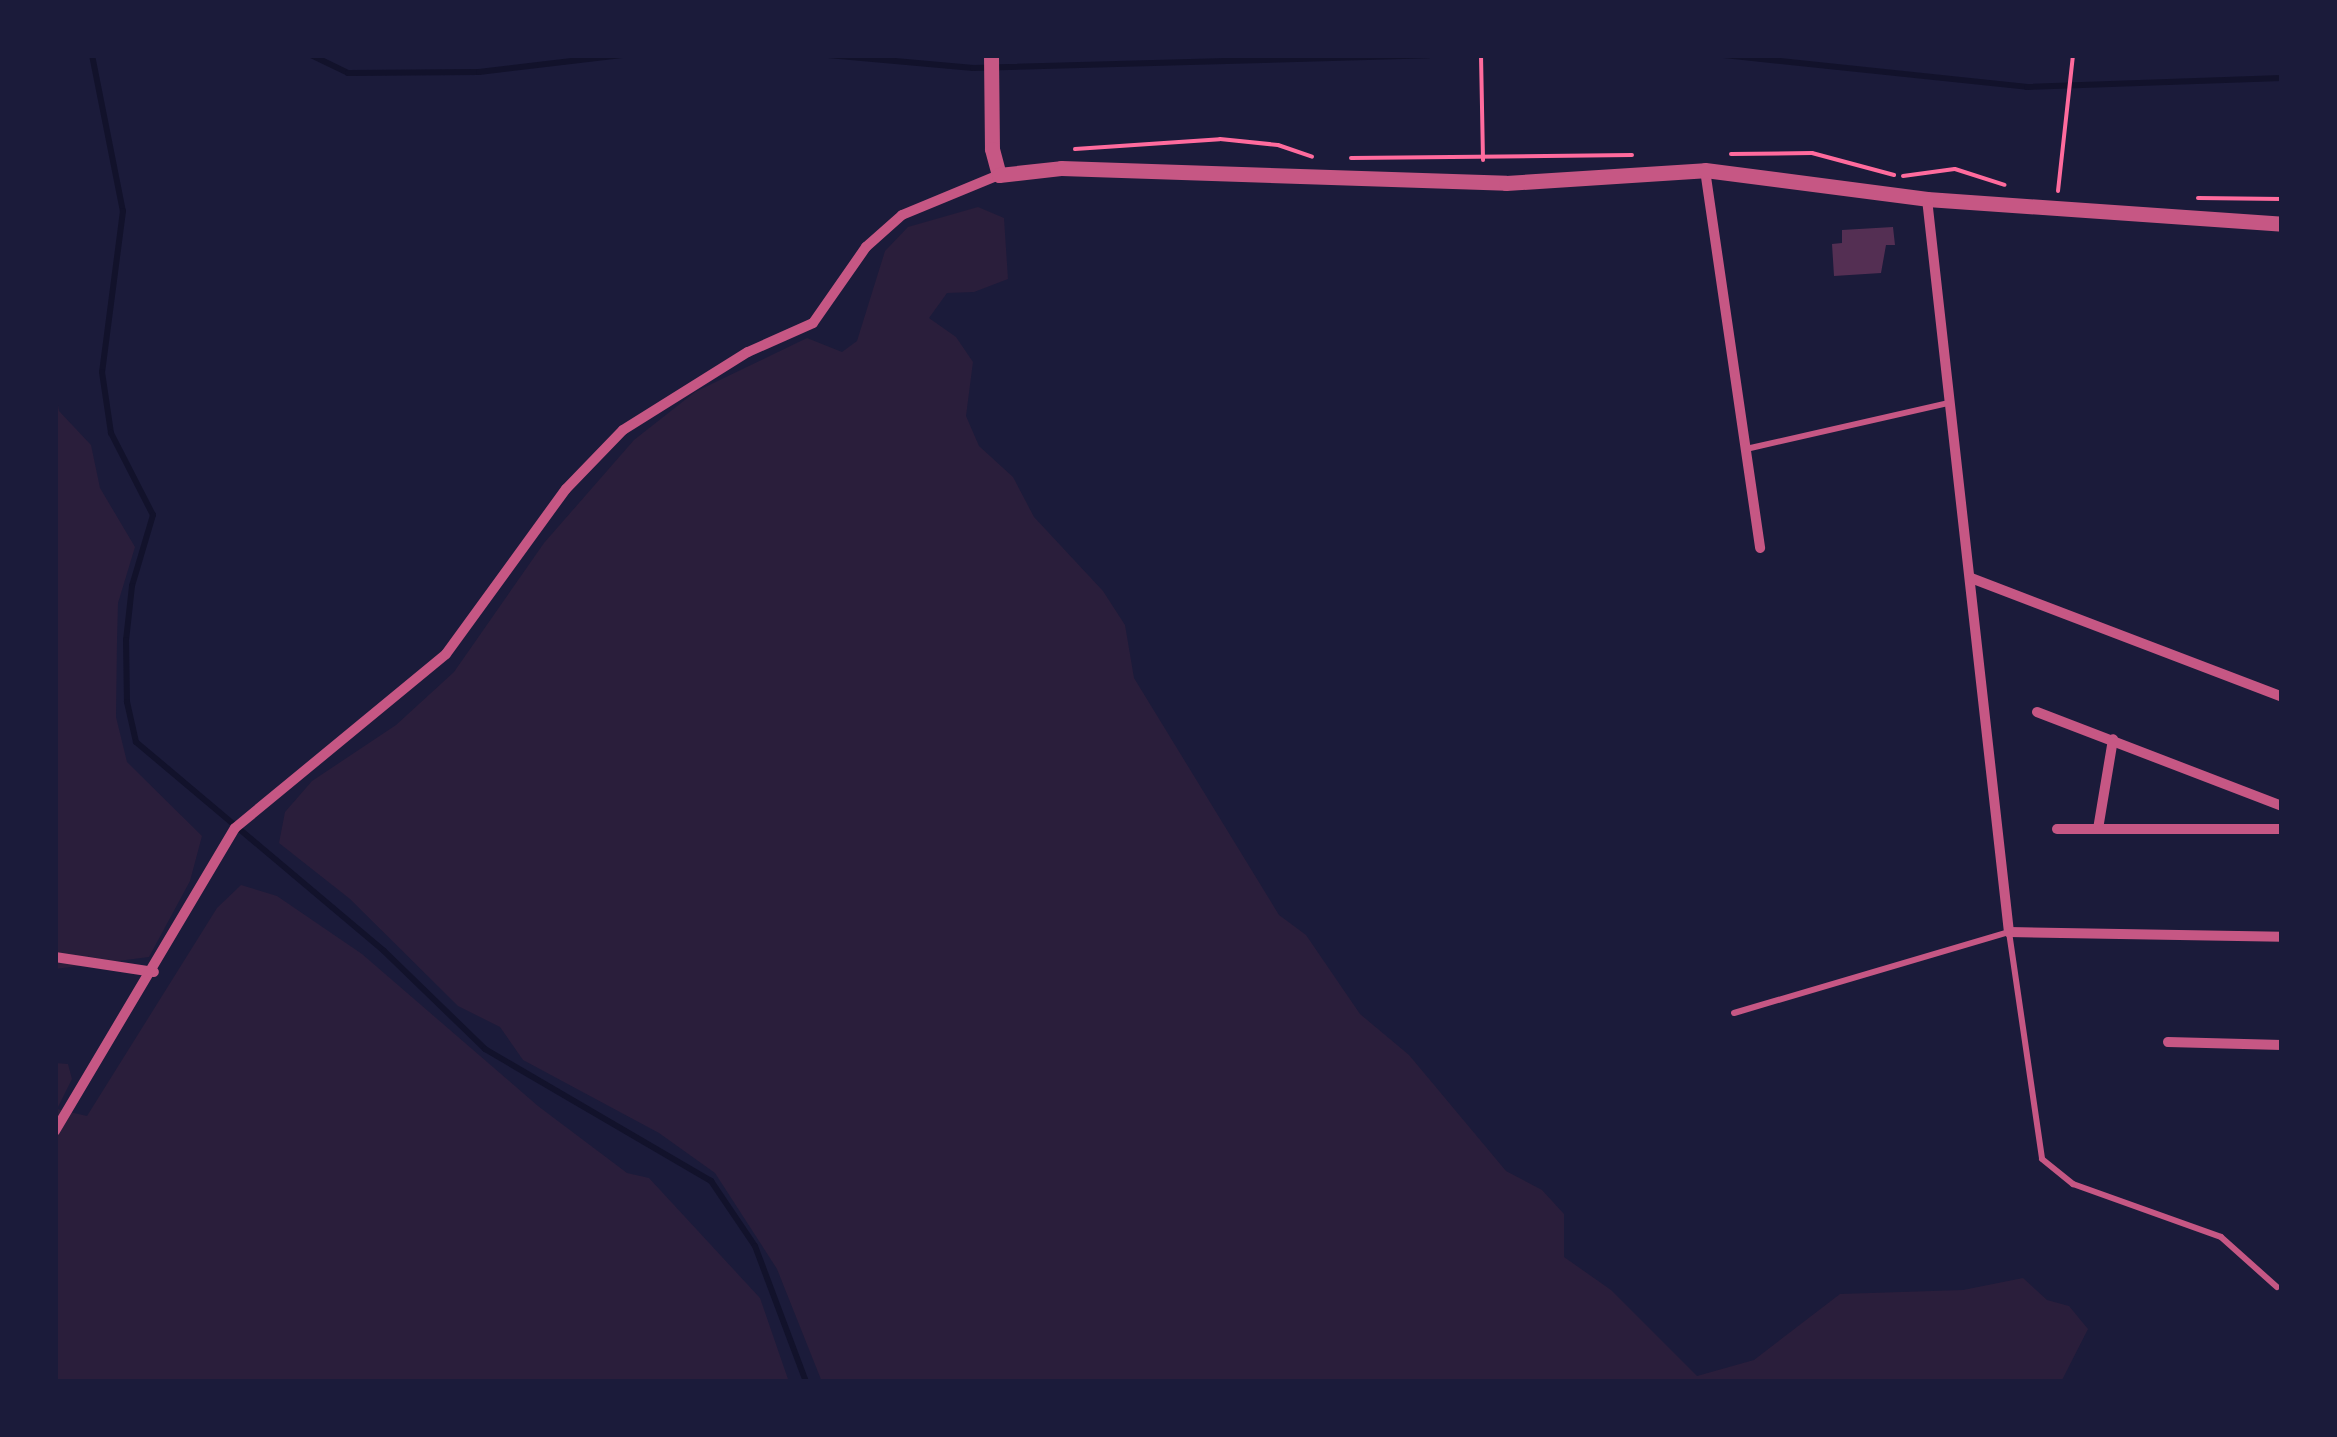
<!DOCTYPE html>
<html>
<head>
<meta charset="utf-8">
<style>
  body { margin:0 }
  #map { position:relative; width:2337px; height:1437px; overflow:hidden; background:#1b1b3a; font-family:Rubik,sans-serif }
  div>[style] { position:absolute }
  .green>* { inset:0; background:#2a1e3b }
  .stream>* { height:6px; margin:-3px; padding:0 3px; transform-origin:3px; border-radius:3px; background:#12122b }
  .building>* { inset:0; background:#542f53 }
  .path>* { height:4px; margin:-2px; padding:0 2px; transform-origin:2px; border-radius:2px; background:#ff6b9d }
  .service>* { height:6px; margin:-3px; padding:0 3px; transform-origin:3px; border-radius:3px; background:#c65784 }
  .minor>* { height:10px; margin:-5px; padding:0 5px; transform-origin:5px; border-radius:5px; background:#c65784 }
  .tertiary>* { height:15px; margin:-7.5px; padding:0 7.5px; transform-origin:7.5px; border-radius:7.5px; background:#c65784 }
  span { translate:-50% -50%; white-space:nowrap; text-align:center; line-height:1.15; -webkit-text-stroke:8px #1b1b3a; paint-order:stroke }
  .frame { position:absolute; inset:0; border:58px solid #1b1b3a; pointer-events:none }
</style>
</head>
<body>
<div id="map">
  <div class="green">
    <i style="clip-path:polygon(978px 207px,1004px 218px,1008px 279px,974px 292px,947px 293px,929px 318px,956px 337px,973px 362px,966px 416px,979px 446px,1013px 477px,1034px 517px,1103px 591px,1125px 625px,1134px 678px,1279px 915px,1306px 935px,1360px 1014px,1409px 1055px,1506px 1171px,1542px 1190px,1564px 1214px,1564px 1257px,1611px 1290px,1697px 1376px,1754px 1360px,1840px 1294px,1963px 1290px,2023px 1278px,2047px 1300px,2069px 1306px,2088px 1329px,2061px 1382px,822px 1382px,777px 1269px,715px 1173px,659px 1133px,523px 1060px,500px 1027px,458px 1006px,350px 899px,279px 843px,285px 812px,312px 781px,396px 725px,454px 672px,544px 543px,634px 440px,695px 392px,807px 338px,842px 352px,857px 341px,885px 251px,908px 227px)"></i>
    <i style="clip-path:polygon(55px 388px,59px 411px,91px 445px,100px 488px,135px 547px,118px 603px,117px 641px,116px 717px,127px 762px,202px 836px,190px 881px,149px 957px,55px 969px)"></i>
    <i style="clip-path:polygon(241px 885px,277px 896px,362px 954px,538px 1106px,627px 1173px,649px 1178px,760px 1298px,789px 1382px,55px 1382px,55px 1063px,68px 1064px,72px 1079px,57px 1109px,87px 1116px,217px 908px)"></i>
  </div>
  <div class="stream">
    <i style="left:92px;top:55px;width:159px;rotate:78.8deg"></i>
    <i style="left:123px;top:211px;width:162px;rotate:97.4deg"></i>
    <i style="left:102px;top:372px;width:62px;rotate:81.6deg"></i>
    <i style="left:111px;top:433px;width:92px;rotate:62.9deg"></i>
    <i style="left:153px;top:515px;width:74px;rotate:106.5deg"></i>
    <i style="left:132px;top:586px;width:54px;rotate:96.3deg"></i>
    <i style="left:126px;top:640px;width:62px;rotate:89.1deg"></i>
    <i style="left:127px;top:702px;width:41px;rotate:77.3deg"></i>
    <i style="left:136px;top:742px;width:324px;rotate:40.1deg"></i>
    <i style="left:384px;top:951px;width:141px;rotate:44.1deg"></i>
    <i style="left:485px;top:1049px;width:262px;rotate:30.3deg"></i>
    <i style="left:711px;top:1181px;width:78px;rotate:55.9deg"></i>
    <i style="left:755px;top:1246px;width:145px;rotate:69.4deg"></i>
    <i style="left:311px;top:55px;width:41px;rotate:25.9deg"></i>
    <i style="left:348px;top:73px;width:131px;rotate:-0.4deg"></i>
    <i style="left:479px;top:72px;width:144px;rotate:-6.8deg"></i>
    <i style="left:828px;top:55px;width:146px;rotate:5.1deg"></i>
    <i style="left:973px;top:68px;width:456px;rotate:-1.6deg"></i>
    <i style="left:1724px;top:55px;width:305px;rotate:6deg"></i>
    <i style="left:2027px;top:87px;width:255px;rotate:-2deg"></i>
  </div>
  <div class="building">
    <i style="clip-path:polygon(1893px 227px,1895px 245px,1886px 245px,1881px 273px,1834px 276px,1832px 244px,1842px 243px,1842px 230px)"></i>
  </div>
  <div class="path">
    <i style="left:1481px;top:55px;width:105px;rotate:88.9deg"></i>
    <i style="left:1075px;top:149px;width:145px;rotate:-3.9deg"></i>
    <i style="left:1220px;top:139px;width:58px;rotate:5.9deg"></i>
    <i style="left:1278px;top:145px;width:36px;rotate:19deg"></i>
    <i style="left:1731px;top:154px;width:81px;rotate:-0.7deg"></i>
    <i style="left:1812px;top:153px;width:85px;rotate:15deg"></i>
    <i style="left:1351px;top:158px;width:281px;rotate:-0.6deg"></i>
    <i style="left:1903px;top:176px;width:52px;rotate:-7.7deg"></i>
    <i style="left:1955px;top:169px;width:52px;rotate:17.7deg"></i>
    <i style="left:2058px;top:191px;width:137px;rotate:-83.7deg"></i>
    <i style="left:2198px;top:198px;width:84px;rotate:0.7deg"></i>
  </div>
  <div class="service">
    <i style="left:1746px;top:449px;width:208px;rotate:-12.8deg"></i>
    <i style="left:1734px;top:1013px;width:287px;rotate:-16.4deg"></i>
    <i style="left:2009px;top:932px;width:229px;rotate:81.7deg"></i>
    <i style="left:2042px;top:1159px;width:40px;rotate:39deg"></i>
    <i style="left:2073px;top:1184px;width:157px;rotate:19.7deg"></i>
    <i style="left:2221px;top:1237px;width:75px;rotate:41.8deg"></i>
  </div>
  <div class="minor">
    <i style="left:1705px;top:170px;width:382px;rotate:81.7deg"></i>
    <i style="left:1927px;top:199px;width:738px;rotate:83.62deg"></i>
    <i style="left:2009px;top:932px;width:273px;rotate:1deg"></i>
    <i style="left:1971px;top:578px;width:333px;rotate:20.9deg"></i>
    <i style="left:2037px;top:712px;width:262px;rotate:21deg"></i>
    <i style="left:2057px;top:829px;width:225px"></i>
    <i style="left:2098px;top:829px;width:91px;rotate:-80.5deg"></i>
    <i style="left:55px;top:957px;width:100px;rotate:8.6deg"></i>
    <i style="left:2168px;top:1042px;width:114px;rotate:1.5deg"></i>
    <i style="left:55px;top:1131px;width:352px;rotate:-59.3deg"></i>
    <i style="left:235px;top:828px;width:273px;rotate:-39.5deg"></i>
    <i style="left:446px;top:654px;width:204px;rotate:-54deg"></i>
    <i style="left:566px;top:489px;width:82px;rotate:-46deg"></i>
    <i style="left:623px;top:430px;width:147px;rotate:-32deg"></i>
    <i style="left:748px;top:352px;width:71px;rotate:-24deg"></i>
    <i style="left:813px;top:323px;width:93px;rotate:-55.1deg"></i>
    <i style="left:866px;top:247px;width:48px;rotate:-41.6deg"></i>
    <i style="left:902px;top:215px;width:105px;rotate:-22.4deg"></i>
  </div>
  <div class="tertiary">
    <i style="left:991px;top:55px;width:94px;rotate:89.4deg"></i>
    <i style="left:992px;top:149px;width:27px;rotate:75deg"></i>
    <i style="left:999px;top:175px;width:62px;rotate:-6.4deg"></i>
    <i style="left:1061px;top:168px;width:445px;rotate:1.9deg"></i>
    <i style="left:1506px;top:183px;width:199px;rotate:-3.7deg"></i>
    <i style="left:1705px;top:170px;width:224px;rotate:7.4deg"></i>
    <i style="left:1927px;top:199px;width:356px;rotate:4deg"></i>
  </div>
  <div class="frame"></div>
</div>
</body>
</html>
